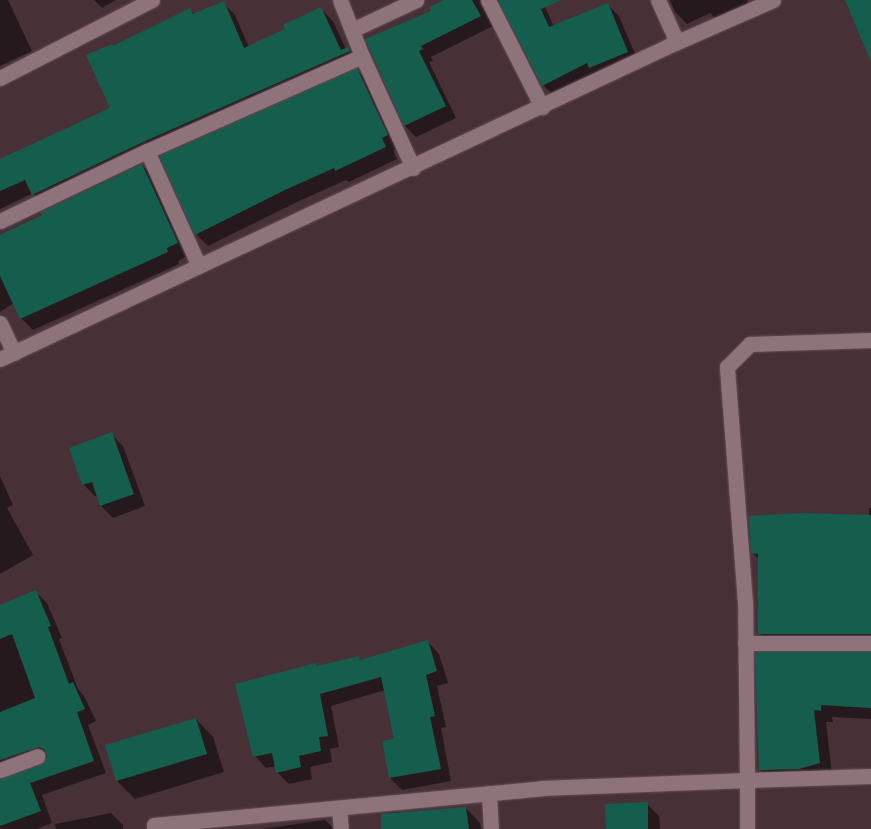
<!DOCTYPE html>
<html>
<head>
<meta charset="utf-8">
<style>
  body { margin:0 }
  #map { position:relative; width:871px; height:829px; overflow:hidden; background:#483037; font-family:"Nunito Sans",sans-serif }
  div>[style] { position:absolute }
  .shadow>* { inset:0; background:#0007 }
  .building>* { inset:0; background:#155e4d }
  .roads { filter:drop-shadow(0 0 1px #644e55) drop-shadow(0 0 1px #644e55) }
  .minor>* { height:15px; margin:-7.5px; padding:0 7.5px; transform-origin:7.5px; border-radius:7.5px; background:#8f737b }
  span { translate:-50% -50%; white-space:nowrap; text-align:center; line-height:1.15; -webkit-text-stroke:5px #3d262d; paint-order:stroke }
</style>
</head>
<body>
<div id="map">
  <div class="shadow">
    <i style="clip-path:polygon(0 0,8px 0,32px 51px,0 66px)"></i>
    <i style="clip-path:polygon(94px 0,116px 0,102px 8px)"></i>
    <i style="clip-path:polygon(447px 0,542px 0,554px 27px,608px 5px,619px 16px,639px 63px,554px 96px,543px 85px,501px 2px,495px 2px,495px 25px,431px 57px,433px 61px,429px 62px,456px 118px,416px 137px,405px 126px,367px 40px,433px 12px)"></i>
    <i style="clip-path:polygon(670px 0,747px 0,750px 7px,719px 23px,710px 13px,687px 24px,675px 12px)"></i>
    <i style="clip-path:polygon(223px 3px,235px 15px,249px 47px,287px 29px,321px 9px,333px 21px,346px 49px,348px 48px,360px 60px,46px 206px,33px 193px,0 209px,0 161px,112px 108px,113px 47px,190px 9px,195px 15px)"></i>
    <i style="clip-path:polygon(357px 70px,369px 82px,399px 147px,393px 150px,397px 159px,349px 182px,346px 180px,297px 202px,208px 246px,196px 234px,161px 156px)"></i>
    <i style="clip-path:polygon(142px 165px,154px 177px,189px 255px,178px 261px,179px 264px,33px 330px,21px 318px,14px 303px,0 312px,0 236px)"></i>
    <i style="clip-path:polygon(111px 434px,123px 446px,145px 506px,113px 518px,101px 506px,98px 496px,95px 496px,83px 484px)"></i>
    <i style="clip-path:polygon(0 476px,13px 505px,7px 508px,33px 555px,0 574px)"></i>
    <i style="clip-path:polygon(869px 508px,871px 508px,871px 645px,771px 645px,759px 633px,759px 559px,753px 553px,869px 516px)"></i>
    <i style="clip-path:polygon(evenodd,35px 591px,47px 603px,62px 638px,59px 639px,78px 689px,84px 696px,96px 721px,88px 725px,106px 773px,42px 795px,52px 823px,37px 829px,0 829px,0 608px,35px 591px,46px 761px,42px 766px,2px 780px,8px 773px,46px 761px)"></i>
    <i style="clip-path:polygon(428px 642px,439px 654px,448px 683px,437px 686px,446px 727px,441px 728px,451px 781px,402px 790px,390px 778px,384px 742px,396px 740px,385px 690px,331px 706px,339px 747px,330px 749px,332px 762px,310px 767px,312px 779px,289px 784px,277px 772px,276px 766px,266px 768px,255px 756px,316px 664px,318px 667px,358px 658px,362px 661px)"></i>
    <i style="clip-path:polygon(871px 654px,871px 719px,832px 717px,833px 722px,826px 722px,832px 775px,772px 782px,760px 770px,756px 655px)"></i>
    <i style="clip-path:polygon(196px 719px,213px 737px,224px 772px,135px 799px,117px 781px,107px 746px)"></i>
    <i style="clip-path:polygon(647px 804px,659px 816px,660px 829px,607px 829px)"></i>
    <i style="clip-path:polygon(466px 808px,480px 823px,481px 829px,392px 829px,391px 813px)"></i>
    <i style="clip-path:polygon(111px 813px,123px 825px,123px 829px,56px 829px,55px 824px)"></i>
    <i style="clip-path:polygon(325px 820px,334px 829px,262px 829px)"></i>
  </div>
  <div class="building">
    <i style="clip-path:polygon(444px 0,472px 0,481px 16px,421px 46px,423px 49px,419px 51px,446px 106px,404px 126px,365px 39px,431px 11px,429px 7px)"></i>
    <i style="clip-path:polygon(498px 0,562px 0,541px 9px,549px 27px,608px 3px,628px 52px,589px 68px,587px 63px,542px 86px)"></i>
    <i style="clip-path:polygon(845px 0,871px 0,871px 62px)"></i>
    <i style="clip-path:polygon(224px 1px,244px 48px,285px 29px,283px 25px,321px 7px,341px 50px,348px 47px,350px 51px,143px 142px,32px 195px,25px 180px,0 191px,0 159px,110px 108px,86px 55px,112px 44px,113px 46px,190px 8px,193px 14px)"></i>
    <i style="clip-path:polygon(357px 68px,388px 135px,382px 138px,386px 147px,335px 171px,334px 168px,285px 190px,195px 235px,159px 156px)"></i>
    <i style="clip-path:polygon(142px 164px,178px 243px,167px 248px,168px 252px,20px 319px,0 276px,0 235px,42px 215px,41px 212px)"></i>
    <i style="clip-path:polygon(112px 432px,134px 494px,100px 506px,92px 482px,82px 485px,69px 448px)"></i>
    <i style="clip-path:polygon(800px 513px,871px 515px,871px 634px,758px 634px,758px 554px,751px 553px,749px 516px)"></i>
    <i style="clip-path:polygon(36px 590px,51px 626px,48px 627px,69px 684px,73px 682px,85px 709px,77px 712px,94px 761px,30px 783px,41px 811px,0 826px,0 779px,41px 765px,47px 757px,44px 749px,39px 747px,0 760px,0 712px,35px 698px,12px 634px,0 639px,0 605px)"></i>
    <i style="clip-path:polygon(428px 640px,437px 671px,426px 675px,435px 716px,430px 717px,441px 769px,389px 778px,382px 741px,394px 739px,381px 677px,320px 694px,328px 736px,319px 737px,321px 751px,299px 756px,301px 767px,276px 773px,272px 753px,253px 757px,235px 684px,316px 663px,317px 666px,359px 656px,360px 660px)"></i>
    <i style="clip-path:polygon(758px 652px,871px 652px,871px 708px,821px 705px,821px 711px,814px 710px,820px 763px,799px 769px,759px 770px,755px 654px)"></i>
    <i style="clip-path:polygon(196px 718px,207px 754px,116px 781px,105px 745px)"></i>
    <i style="clip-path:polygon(648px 802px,648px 829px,606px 829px,605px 804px)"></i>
    <i style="clip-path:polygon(466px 807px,469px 829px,381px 829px,381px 814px)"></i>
  </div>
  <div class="roads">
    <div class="minor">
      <i style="left:340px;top:0;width:60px;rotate:68.6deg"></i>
      <i style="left:362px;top:56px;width:123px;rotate:65.5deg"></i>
      <i style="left:488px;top:0;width:120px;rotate:63.2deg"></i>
      <i style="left:658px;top:0;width:46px;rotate:65.7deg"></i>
      <i style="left:352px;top:30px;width:71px;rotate:-25.1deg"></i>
      <i style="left:0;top:78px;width:171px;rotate:-27.2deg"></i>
      <i style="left:147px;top:151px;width:126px;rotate:65.7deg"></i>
      <i style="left:0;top:221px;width:163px;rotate:-25.5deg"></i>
      <i style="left:147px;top:151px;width:235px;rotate:-23.8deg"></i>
      <i style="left:0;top:323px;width:33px;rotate:65deg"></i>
      <i style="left:0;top:359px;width:748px;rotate:-25.09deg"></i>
      <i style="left:677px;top:42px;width:105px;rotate:-23.6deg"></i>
      <i style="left:745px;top:643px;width:126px"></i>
      <i style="left:0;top:770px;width:40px;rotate:-20.2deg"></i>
      <i style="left:489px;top:793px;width:36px;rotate:87deg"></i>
      <i style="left:339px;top:808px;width:21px;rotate:85deg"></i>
      <i style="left:155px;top:829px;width:4px;rotate:-104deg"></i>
      <i style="left:154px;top:825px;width:390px;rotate:-5.4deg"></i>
      <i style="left:542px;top:788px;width:205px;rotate:-2.2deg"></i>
      <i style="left:747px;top:780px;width:178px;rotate:-90.6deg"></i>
      <i style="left:745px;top:602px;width:236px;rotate:-94.4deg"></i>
      <i style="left:727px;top:367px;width:33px;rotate:-45deg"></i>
      <i style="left:750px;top:344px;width:121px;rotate:-1.9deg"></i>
      <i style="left:747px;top:829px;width:49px;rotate:-90deg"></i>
      <i style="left:747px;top:780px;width:124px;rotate:-1.8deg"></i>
    </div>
  </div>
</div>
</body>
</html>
